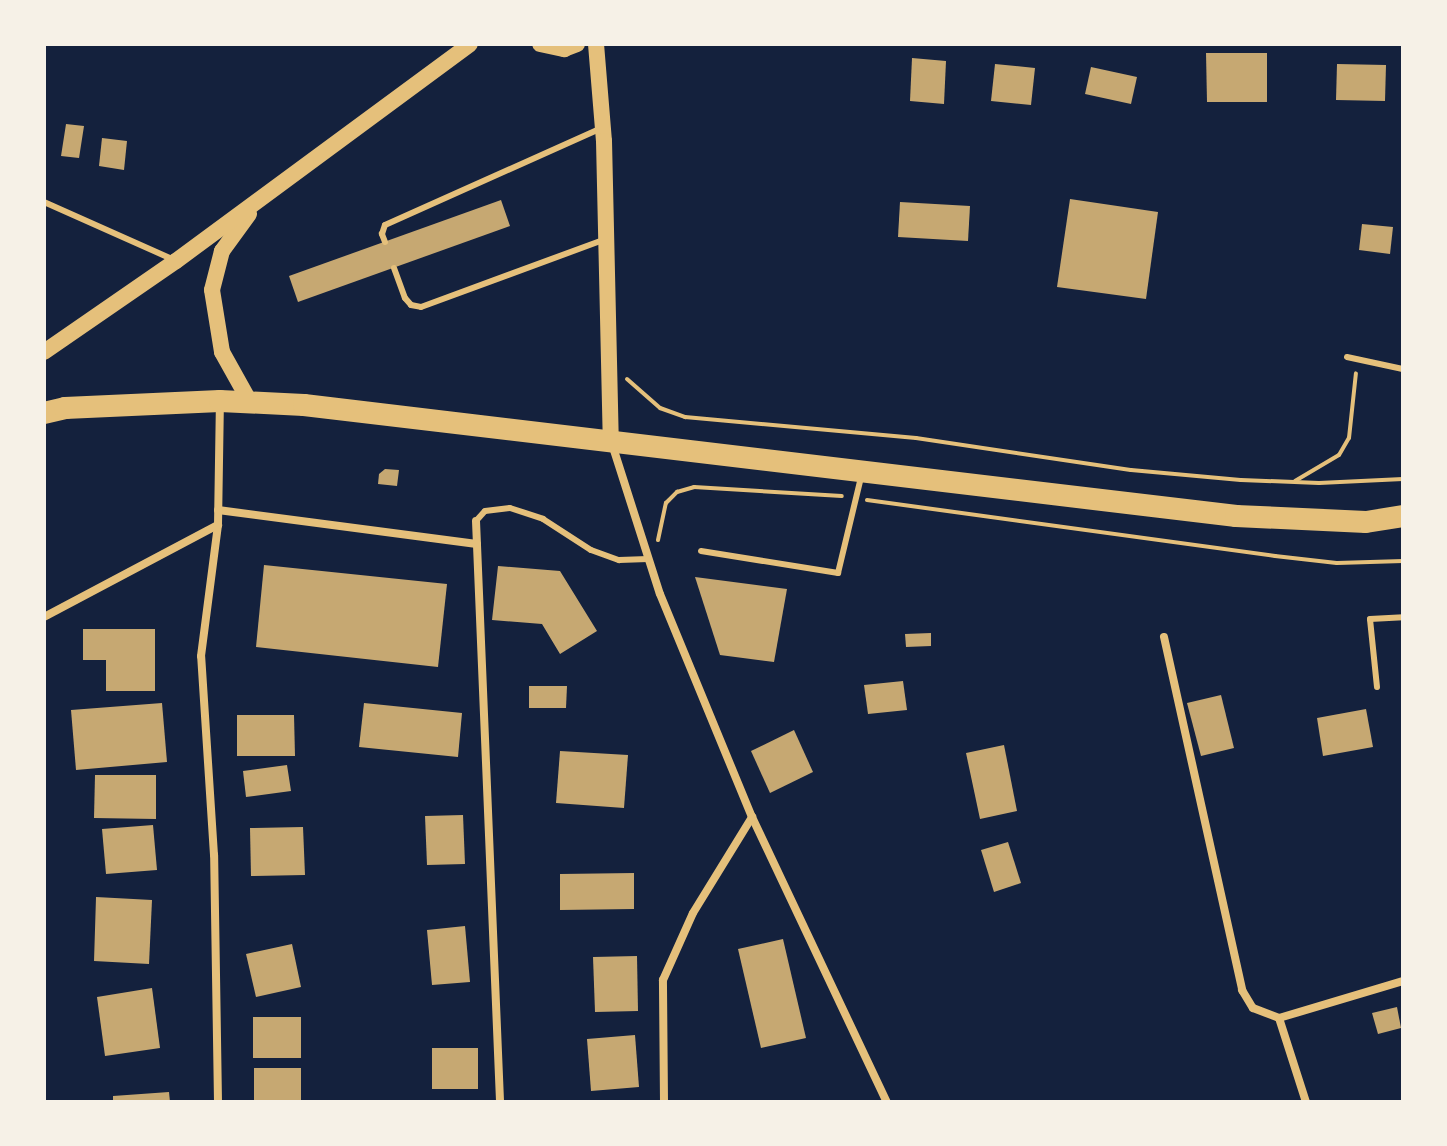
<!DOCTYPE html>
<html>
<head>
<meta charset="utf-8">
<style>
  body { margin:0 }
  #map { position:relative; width:1447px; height:1146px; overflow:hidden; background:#14213d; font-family:"Sofia Sans Condensed",sans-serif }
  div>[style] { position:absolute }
  .building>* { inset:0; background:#c6a872 }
  .path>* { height:4px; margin:-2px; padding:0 2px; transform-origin:2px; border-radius:2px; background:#e5c07b }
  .service>* { height:6px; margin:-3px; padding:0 3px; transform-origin:3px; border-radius:3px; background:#e5c07b }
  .minor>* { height:8px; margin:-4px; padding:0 4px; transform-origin:4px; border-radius:4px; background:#e5c07b }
  .secondary>* { height:16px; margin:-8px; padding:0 8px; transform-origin:8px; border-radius:8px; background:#e5c07b }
  .trunk>* { height:22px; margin:-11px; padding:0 11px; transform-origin:11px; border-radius:11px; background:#e5c07b }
  span { translate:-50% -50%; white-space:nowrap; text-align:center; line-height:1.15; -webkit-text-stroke:6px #f6f1e7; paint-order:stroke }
  .frame { position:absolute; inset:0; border:46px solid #f6f1e7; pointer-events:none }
</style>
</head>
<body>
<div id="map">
  <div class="building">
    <i style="clip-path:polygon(1206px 53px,1267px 53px,1267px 102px,1207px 102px)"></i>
    <i style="clip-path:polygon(912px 58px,946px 61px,944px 104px,910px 101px)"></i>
    <i style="clip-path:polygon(995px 64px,1035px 68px,1031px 105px,991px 101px)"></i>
    <i style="clip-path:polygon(1337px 64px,1386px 65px,1385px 101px,1336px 100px)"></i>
    <i style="clip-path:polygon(1091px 67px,1137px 77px,1131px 104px,1085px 94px)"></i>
    <i style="clip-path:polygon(66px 124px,84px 126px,79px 158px,61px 156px)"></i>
    <i style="clip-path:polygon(102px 138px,127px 141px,124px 170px,99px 166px)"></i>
    <i style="clip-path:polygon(1070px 199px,1158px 212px,1146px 299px,1057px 287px)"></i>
    <i style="clip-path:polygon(501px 200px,510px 226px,298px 302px,289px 276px)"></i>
    <i style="clip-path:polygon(900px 202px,970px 206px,968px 241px,898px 237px)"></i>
    <i style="clip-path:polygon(1362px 224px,1393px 227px,1390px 254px,1359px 250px)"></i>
    <i style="clip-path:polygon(385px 469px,399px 470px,397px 486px,378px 484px,379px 474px)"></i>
    <i style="clip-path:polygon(264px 565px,447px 584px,438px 667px,256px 647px)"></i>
    <i style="clip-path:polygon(498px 566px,560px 571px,597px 631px,560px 654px,542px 624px,492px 620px)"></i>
    <i style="clip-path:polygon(695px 577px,787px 589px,774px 662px,720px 655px)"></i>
    <i style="clip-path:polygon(83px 629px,155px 629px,155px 691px,106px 691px,106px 660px,83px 660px)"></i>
    <i style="clip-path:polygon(931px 633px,931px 646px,906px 647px,905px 634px)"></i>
    <i style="clip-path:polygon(903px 681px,907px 710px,868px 714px,864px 685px)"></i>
    <i style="clip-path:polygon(529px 686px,567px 686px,566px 708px,529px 708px)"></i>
    <i style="clip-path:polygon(1221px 695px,1234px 748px,1201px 756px,1187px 703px)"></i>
    <i style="clip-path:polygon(162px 703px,167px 762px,76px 770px,71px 710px)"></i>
    <i style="clip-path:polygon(364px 703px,462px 713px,458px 757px,359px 747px)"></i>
    <i style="clip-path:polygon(1366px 709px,1373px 747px,1323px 756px,1317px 718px)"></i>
    <i style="clip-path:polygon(237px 715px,294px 715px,295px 756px,237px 756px)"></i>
    <i style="clip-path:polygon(794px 730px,813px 772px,770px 793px,751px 751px)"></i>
    <i style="clip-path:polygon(1004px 745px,1017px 811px,980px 819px,966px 753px)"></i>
    <i style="clip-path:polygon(560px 751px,628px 755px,624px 808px,556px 803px)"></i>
    <i style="clip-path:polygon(287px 765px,291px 791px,246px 797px,243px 771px)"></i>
    <i style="clip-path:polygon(95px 775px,156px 775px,156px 819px,94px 818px)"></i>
    <i style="clip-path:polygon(463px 815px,465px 864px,427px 865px,425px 816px)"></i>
    <i style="clip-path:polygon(153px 825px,157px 870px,106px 874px,102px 829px)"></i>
    <i style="clip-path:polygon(303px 827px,305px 875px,251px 876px,250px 828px)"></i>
    <i style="clip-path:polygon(1008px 842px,1021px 883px,994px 892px,981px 850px)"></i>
    <i style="clip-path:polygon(634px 873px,634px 909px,560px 910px,560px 874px)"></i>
    <i style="clip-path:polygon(96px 897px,152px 900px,149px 964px,94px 961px)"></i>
    <i style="clip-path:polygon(465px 926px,470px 982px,432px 985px,427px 930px)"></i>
    <i style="clip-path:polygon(783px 939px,806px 1038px,761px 1048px,738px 949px)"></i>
    <i style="clip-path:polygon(292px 944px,301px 987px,256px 997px,246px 954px)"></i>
    <i style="clip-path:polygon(637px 956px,638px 1011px,595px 1012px,593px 957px)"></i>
    <i style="clip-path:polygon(152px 988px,160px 1048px,105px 1056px,97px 997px)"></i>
    <i style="clip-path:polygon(1397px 1007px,1401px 1028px,1378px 1034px,1372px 1013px)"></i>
    <i style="clip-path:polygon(253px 1017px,301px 1017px,301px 1058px,253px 1058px)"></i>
    <i style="clip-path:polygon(635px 1035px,639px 1087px,591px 1091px,587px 1039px)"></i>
    <i style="clip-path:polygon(432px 1048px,478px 1048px,478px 1089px,432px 1089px)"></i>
    <i style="clip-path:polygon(254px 1068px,301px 1068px,301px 1102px,254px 1102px)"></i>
    <i style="clip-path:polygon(169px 1092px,170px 1102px,113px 1102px,113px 1096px)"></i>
  </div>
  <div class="path">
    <i style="left:627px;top:379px;width:44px;rotate:41.3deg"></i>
    <i style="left:660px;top:408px;width:27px;rotate:20deg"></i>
    <i style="left:685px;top:417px;width:232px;rotate:5.2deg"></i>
    <i style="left:916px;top:438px;width:217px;rotate:8.5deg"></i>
    <i style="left:1131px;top:470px;width:110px;rotate:5.2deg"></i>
    <i style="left:1241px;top:480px;width:78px;rotate:2.2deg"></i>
    <i style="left:1319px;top:483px;width:84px;rotate:-2.7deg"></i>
    <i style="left:1295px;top:481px;width:51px;rotate:-30.6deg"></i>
    <i style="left:1339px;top:455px;width:20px;rotate:-60deg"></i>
    <i style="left:1349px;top:438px;width:65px;rotate:-83.9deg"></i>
    <i style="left:867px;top:500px;width:412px;rotate:7.8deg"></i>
    <i style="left:1275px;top:556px;width:62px;rotate:6.4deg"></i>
    <i style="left:1337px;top:563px;width:66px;rotate:-1.7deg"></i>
    <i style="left:658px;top:540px;width:38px;rotate:-78deg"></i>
    <i style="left:666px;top:503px;width:16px;rotate:-45deg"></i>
    <i style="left:677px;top:492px;width:18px;rotate:-16deg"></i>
    <i style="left:694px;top:487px;width:148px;rotate:3.5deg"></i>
  </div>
  <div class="service">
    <i style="left:44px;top:202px;width:140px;rotate:24deg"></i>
    <i style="left:385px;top:242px;width:9px;rotate:-111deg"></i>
    <i style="left:382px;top:234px;width:9px;rotate:-72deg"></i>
    <i style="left:385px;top:225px;width:238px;rotate:-24.1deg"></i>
    <i style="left:394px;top:268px;width:32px;rotate:70deg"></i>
    <i style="left:405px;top:298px;width:9px;rotate:49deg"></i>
    <i style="left:411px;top:305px;width:10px;rotate:11deg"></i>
    <i style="left:421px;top:307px;width:194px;rotate:-20.2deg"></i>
    <i style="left:1347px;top:357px;width:57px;rotate:12.1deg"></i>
    <i style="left:476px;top:521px;width:13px;rotate:-48deg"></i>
    <i style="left:485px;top:511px;width:25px;rotate:-7deg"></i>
    <i style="left:510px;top:508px;width:35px;rotate:18deg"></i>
    <i style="left:543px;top:519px;width:57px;rotate:32.9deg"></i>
    <i style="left:591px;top:550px;width:30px;rotate:20deg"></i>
    <i style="left:619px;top:560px;width:29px;rotate:-2deg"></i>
    <i style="left:701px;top:551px;width:139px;rotate:9.1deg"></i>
    <i style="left:838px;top:573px;width:99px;rotate:-76.5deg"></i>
    <i style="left:1377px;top:687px;width:68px;rotate:-95.9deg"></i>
    <i style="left:1370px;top:619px;width:33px;rotate:-3deg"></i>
  </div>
  <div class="minor">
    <i style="left:612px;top:444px;width:157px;rotate:72.3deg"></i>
    <i style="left:660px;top:594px;width:241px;rotate:67.6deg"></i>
    <i style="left:752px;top:817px;width:315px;rotate:64.7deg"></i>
    <i style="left:218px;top:510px;width:261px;rotate:7.5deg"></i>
    <i style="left:476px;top:521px;width:581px;rotate:87.63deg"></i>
    <i style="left:44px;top:617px;width:197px;rotate:-27.9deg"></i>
    <i style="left:1164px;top:637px;width:362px;rotate:77.5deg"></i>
    <i style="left:1242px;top:990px;width:21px;rotate:59deg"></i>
    <i style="left:1253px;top:1008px;width:28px;rotate:21deg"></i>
    <i style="left:1279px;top:1018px;width:88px;rotate:72.2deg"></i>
    <i style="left:1279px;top:1018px;width:129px;rotate:-16.6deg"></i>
    <i style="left:218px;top:1102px;width:247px;rotate:-90.9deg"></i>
    <i style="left:214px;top:855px;width:199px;rotate:-93.7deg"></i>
    <i style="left:201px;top:656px;width:132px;rotate:-82.6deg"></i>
    <i style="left:218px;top:525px;width:123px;rotate:-89.1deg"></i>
    <i style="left:664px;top:1102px;width:122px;rotate:-90.5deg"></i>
    <i style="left:663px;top:980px;width:73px;rotate:-65.9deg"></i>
    <i style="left:693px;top:913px;width:113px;rotate:-58.4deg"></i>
  </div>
  <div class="secondary">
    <i style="left:540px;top:44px;width:25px;rotate:12deg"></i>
    <i style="left:564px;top:49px;width:14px;rotate:-21deg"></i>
    <i style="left:596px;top:44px;width:97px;rotate:85.3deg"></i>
    <i style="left:604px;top:141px;width:298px;rotate:88.7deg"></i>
    <i style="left:249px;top:214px;width:46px;rotate:126.1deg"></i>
    <i style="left:222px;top:251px;width:40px;rotate:104.4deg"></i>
    <i style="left:212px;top:290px;width:63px;rotate:80.8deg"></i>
    <i style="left:222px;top:352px;width:57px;rotate:60.8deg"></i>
    <i style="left:44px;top:352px;width:160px;rotate:-34.6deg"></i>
    <i style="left:176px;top:261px;width:365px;rotate:-36.4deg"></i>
  </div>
  <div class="trunk">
    <i style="left:44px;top:413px;width:22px;rotate:-13deg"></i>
    <i style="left:65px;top:408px;width:155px;rotate:-2.6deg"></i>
    <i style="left:220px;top:401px;width:84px;rotate:2.7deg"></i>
    <i style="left:304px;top:405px;width:939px;rotate:6.79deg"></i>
    <i style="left:1236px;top:516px;width:130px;rotate:2.6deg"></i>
    <i style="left:1366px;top:522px;width:37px;rotate:-9deg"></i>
  </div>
  <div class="frame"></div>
</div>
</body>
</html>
